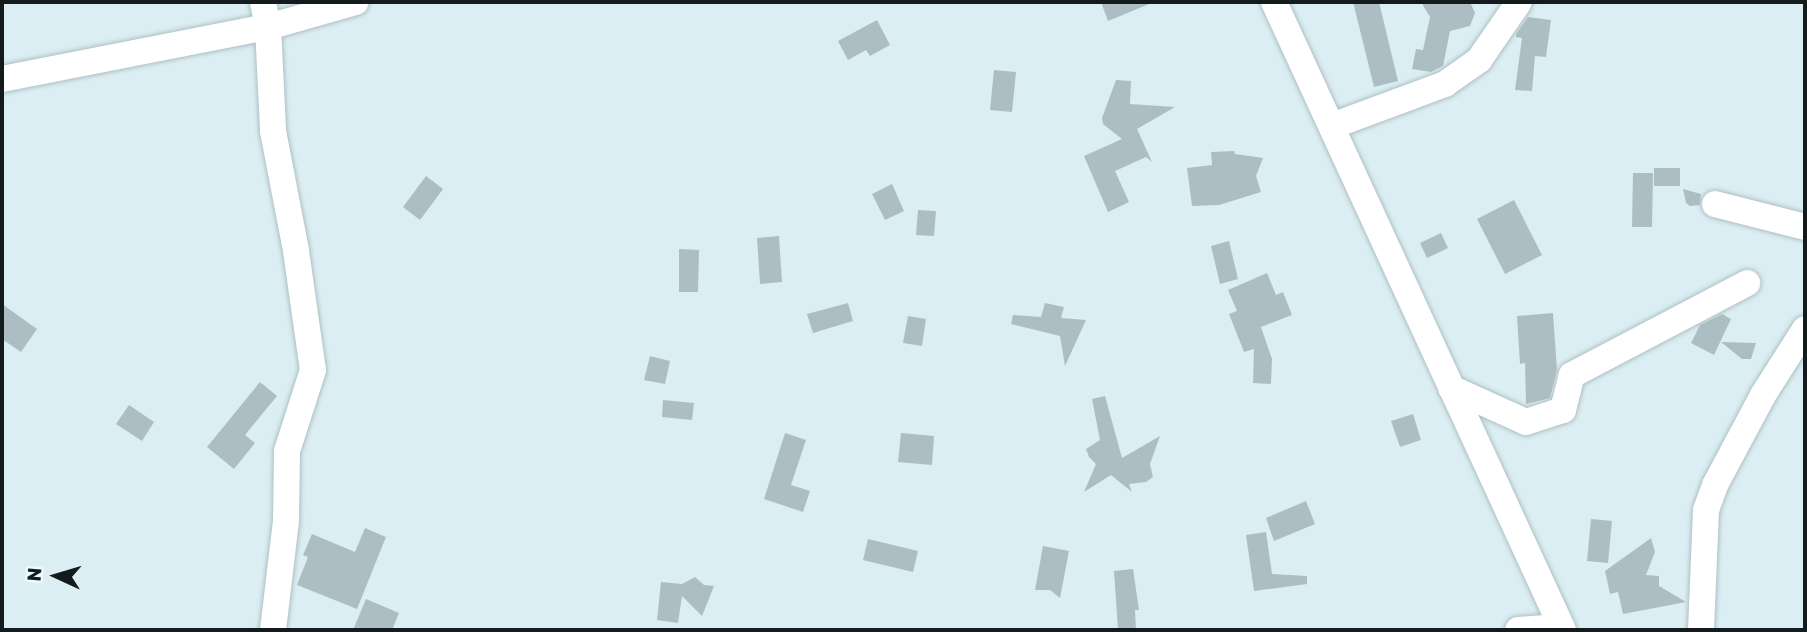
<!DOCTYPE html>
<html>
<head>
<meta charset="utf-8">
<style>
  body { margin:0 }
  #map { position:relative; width:1807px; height:632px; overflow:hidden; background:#dbeef3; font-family:Rubik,sans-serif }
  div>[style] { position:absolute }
  .building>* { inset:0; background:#acbec3 }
  .roads { filter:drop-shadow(0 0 2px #aec0c5) drop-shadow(0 0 2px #aec0c5) }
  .minor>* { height:26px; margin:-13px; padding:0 13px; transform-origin:13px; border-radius:13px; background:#fff }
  span { translate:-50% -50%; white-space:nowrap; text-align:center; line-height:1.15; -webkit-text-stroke:5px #ebfbff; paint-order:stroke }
  .frame { position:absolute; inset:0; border:4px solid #141b1d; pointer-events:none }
  .north { position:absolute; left:21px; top:541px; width:70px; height:70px; -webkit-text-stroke:5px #ebfbff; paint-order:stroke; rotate:274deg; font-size:19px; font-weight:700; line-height:28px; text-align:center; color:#141b1d }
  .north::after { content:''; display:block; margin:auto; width:24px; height:32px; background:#141b1d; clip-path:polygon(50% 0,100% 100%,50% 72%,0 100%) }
</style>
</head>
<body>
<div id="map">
  <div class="building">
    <i style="clip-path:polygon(1101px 2px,1154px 2px,1108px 21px)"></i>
    <i style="clip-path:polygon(1353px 2px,1379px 2px,1398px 81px,1374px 87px)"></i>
    <i style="clip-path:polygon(1421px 2px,1470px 2px,1475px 13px,1470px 26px,1450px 31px,1443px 66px,1431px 72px,1412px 69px,1416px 49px,1423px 50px,1430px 17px)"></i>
    <i style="clip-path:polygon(1528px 17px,1551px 20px,1546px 57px,1535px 56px,1532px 91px,1515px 90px,1522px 38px,1516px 37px,1516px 34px)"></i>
    <i style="clip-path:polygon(877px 20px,890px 45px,870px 56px,866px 50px,848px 60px,838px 41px)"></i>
    <i style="clip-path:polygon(994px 70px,1016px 72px,1012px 112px,990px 110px)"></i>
    <i style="clip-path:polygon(1116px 80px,1131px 81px,1130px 104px,1175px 107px,1137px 129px,1152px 162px,1146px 157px,1115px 171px,1129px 202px,1108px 212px,1084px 156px,1122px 139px,1103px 124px,1102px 118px)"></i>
    <i style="clip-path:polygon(1234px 151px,1235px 154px,1263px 158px,1256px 176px,1261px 192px,1219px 205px,1192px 206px,1187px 168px,1212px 165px,1211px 152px)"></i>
    <i style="clip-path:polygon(1654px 168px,1680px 168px,1680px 186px,1654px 186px)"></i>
    <i style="clip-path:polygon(1633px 173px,1653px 173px,1652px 227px,1632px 227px)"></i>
    <i style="clip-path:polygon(426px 176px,443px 189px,420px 220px,403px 207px)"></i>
    <i style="clip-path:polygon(892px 184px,904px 211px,885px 220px,872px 194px)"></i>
    <i style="clip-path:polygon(1683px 189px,1701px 194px,1700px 205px,1690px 206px,1686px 203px)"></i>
    <i style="clip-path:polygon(1514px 200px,1542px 255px,1505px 274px,1477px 219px)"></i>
    <i style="clip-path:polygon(918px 210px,936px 211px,934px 236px,916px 235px)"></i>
    <i style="clip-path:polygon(1441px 233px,1448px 248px,1427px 258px,1420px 243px)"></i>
    <i style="clip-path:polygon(779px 236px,782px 282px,760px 284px,757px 238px)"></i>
    <i style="clip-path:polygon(1229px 241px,1238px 279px,1220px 284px,1211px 246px)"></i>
    <i style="clip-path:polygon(679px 249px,699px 250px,698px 292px,679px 292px)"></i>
    <i style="clip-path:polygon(1267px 273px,1276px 295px,1283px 292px,1292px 315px,1261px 327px,1272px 359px,1271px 384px,1253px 383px,1254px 349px,1244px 352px,1229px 314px,1237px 311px,1228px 290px)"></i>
    <i style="clip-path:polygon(848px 303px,853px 321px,813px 333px,807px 314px)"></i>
    <i style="clip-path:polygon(1045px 303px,1064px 307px,1061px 318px,1086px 320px,1065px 366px,1060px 336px,1011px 324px,1013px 315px,1041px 317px)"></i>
    <i style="clip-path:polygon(2px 304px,37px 329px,21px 352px,2px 339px)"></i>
    <i style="clip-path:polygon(1553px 313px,1557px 370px,1550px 398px,1526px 404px,1525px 363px,1520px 364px,1517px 316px)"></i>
    <i style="clip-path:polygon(1722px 314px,1731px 319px,1714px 355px,1691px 343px,1700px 325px)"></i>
    <i style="clip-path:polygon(908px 316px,926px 319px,922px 346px,903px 343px)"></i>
    <i style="clip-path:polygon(1721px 342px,1756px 343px,1751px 359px,1742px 359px)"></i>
    <i style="clip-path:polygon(650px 356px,670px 361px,665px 384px,644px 380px)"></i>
    <i style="clip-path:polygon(260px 382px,277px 396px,245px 435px,255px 443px,234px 469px,207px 447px)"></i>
    <i style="clip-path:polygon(1105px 396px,1122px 458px,1160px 436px,1150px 464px,1153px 477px,1146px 482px,1129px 484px,1132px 492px,1111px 475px,1084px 492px,1096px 464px,1089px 457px,1086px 449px,1100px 440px,1092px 399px)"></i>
    <i style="clip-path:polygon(663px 400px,694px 403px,692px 420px,662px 417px)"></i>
    <i style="clip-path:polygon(129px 405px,154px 422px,142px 441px,116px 424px)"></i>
    <i style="clip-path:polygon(1413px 414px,1421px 440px,1400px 447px,1391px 421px)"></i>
    <i style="clip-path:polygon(785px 433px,806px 440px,791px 485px,810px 491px,803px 512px,764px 499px)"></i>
    <i style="clip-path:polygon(901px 433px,934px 436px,932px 465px,898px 462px)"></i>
    <i style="clip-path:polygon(1306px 501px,1315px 524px,1274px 541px,1266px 518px)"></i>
    <i style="clip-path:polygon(1591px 519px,1612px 521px,1608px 563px,1587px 561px)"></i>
    <i style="clip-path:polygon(365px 528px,386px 537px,357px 609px,297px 585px,308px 557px,303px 555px,312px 534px,355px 552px)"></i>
    <i style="clip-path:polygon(1266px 532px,1272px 574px,1307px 576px,1307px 584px,1254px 591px,1246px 535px)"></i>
    <i style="clip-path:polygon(1651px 538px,1655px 552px,1646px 575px,1659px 576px,1659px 586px,1686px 602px,1623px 614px,1618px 592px,1610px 594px,1605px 571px)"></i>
    <i style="clip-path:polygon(868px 539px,918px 551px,913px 572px,863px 560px)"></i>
    <i style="clip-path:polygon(1043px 546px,1069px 551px,1060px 598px,1050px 590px,1035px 590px)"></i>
    <i style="clip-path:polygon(1133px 569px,1139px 610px,1135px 610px,1136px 630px,1118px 630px,1114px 571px)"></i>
    <i style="clip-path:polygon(695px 577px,704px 585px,714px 586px,702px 616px,682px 596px,678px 623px,657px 620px,661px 582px,682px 584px)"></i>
    <i style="clip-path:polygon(366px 599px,399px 613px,392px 630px,353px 630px)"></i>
  </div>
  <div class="roads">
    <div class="minor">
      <i style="left:263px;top:2px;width:25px;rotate:79deg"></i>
      <i style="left:268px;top:27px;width:104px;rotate:87.2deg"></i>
      <i style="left:273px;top:131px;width:122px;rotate:79.1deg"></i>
      <i style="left:296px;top:251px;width:120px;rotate:81.9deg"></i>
      <i style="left:313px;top:370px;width:85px;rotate:107.8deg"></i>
      <i style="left:287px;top:451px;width:70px;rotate:90.8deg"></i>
      <i style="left:286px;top:521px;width:110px;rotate:96.8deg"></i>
      <i style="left:1274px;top:2px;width:691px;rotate:65.29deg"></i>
      <i style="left:2px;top:79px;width:271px;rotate:-11.1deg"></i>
      <i style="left:268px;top:27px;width:91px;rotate:-15.9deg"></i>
      <i style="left:1332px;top:126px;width:121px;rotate:-20.4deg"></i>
      <i style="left:1445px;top:84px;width:42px;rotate:-35.2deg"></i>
      <i style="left:1479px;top:60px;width:70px;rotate:-55.4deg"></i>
      <i style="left:1715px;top:204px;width:93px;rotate:14.3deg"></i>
      <i style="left:1451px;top:388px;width:82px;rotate:24.4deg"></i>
      <i style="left:1526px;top:422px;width:39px;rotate:-18deg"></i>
      <i style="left:1563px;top:410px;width:36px;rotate:-76deg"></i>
      <i style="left:1572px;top:375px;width:198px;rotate:-27.7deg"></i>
      <i style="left:1518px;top:630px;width:43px;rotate:-4deg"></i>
      <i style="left:1701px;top:630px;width:120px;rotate:-87.6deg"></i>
      <i style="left:1706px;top:510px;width:27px;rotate:-70deg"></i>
      <i style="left:1715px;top:485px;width:102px;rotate:-61.9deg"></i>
      <i style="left:1763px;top:395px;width:78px;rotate:-57.5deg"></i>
    </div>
  </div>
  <div class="frame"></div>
  <div class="north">N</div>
</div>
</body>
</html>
